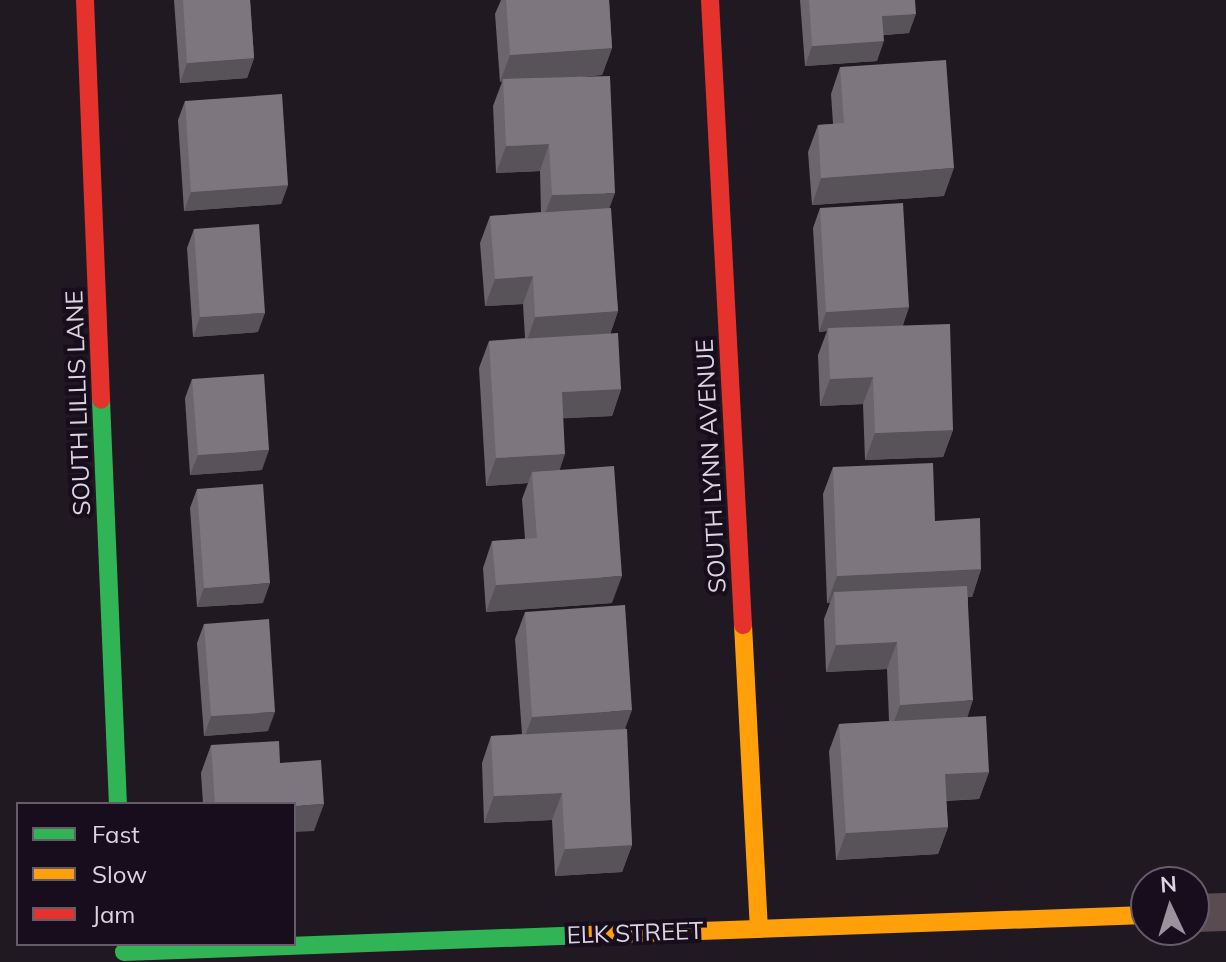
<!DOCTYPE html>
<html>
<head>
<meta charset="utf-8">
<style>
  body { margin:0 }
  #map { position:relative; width:1226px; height:962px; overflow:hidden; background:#201922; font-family:Mulish,sans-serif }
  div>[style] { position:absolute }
  .street>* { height:38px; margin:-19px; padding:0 19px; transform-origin:19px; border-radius:19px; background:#594b50 }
  .fast>* { height:18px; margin:-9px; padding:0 9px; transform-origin:9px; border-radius:9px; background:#30b455 }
  .slow>* { height:18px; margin:-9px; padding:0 9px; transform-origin:9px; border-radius:9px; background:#ff9f0a }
  .jam>* { height:18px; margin:-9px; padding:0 9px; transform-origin:9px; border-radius:9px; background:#e5322d }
  .wall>* { inset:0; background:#6c656d }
  .shaded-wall>* { inset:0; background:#585359 }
  .building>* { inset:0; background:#7d767f }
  span { translate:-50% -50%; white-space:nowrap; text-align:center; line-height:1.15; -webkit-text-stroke:8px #170d1d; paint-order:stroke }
  .street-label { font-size:24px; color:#dbd3df }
  .legend { position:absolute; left:16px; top:802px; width:280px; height:144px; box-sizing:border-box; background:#170d1d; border:2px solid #655c6b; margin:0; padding:10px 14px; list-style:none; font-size:24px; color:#dbd3df }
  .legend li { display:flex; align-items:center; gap:16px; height:40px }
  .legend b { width:40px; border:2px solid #655c6b }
  .north { position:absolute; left:1130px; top:866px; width:80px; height:80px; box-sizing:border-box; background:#170d1d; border:2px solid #655c6b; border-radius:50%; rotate:356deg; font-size:22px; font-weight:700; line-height:32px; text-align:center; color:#dbd3df }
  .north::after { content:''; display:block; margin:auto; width:28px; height:36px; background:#9a929d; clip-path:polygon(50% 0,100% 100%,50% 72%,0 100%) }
</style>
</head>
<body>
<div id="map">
  <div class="street">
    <i style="left:1194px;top:913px;width:32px;rotate:-2deg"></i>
  </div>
  <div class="fast">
    <i style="left:101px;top:400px;width:404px;rotate:87.6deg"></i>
    <i style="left:124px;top:952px;width:463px;rotate:-2.1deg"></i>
  </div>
  <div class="slow">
    <i style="left:743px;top:625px;width:304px;rotate:87deg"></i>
    <i style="left:587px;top:935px;width:559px;rotate:-2.05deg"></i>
  </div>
  <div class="jam">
    <i style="left:85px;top:0;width:400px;rotate:87.7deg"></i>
    <i style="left:710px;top:0;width:626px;rotate:86.98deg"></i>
  </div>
  <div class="wall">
    <i style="clip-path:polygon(174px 0,250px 0,254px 58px,247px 78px,180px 83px)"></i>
    <i style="clip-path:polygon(501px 0,609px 0,612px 48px,602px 75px,581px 77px,609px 208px,618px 311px,610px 334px,621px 389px,612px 416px,563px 418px,560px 470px,612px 603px,486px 612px,483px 568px,492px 541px,525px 539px,522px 499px,528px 483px,486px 486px,479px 368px,489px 341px,525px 338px,523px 304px,485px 306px,480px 243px,490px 216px,541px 212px,540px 171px,496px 173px,493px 106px,502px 82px,500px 82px,495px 14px)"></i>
    <i style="clip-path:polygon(800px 0,915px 0,909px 33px,883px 35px,877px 61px,805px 66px)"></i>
    <i style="clip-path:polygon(840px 67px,944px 196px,812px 205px,808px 152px,818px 125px,833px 124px,831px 94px)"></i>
    <i style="clip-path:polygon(185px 101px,288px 185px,281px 204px,184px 211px,178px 120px)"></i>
    <i style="clip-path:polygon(820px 208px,909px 307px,903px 325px,953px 430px,943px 457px,865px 460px,863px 404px,820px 406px,818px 355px,827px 331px,819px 332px,813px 228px)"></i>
    <i style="clip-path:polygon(194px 229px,258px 332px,193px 337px,187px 248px)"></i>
    <i style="clip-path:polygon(192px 379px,262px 470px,190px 475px,185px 398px)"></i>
    <i style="clip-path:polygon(833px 467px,935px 521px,981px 569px,972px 597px,968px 597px,967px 717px,989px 772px,979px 799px,946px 801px,948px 827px,938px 854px,836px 860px,829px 751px,839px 724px,889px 721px,887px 669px,826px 672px,824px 619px,830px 603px,827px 603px,823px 494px)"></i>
    <i style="clip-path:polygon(197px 489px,263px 603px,197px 607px,190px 508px)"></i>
    <i style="clip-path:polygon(525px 612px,626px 729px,632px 845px,622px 872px,555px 876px,552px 820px,484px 823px,482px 763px,491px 736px,522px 734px,515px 639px)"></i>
    <i style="clip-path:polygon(204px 624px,268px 731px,204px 736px,197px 643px)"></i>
    <i style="clip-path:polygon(211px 745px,280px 763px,314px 831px,294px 804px,203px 804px,201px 773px)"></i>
  </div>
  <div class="shaded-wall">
    <i style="clip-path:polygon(916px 14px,909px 33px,875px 36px,882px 16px)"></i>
    <i style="clip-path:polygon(884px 41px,877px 61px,805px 66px,812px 46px)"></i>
    <i style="clip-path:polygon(612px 48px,602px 75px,503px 82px,503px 79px,502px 82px,500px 82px,510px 55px)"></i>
    <i style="clip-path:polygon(254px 58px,247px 78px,180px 83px,187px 63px)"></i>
    <i style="clip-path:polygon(549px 144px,540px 171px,496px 173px,506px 146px)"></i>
    <i style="clip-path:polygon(954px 168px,944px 196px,812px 205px,821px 178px)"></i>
    <i style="clip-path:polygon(288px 185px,281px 204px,184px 211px,191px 192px)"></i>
    <i style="clip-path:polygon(615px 193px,605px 220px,542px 222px,552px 195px)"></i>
    <i style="clip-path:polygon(533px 276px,523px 304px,485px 306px,495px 279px)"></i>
    <i style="clip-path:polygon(909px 307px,902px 327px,828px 328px,827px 331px,819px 332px,826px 312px)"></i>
    <i style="clip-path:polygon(618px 311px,609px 338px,526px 344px,535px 317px)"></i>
    <i style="clip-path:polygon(265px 313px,258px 332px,193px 337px,200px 317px)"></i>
    <i style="clip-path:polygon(873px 377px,863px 404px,820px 406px,830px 379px)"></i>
    <i style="clip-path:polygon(621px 389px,612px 416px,552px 419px,562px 392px)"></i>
    <i style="clip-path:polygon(953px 430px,943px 457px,865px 460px,875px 433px)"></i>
    <i style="clip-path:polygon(269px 450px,262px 470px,190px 475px,198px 455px)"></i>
    <i style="clip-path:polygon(565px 454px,556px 481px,532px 472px,528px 483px,486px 486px,496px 458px)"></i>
    <i style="clip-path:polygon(981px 569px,972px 597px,834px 602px,834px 592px,830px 603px,827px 603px,837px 576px)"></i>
    <i style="clip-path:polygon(622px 576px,612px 603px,486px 612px,496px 585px)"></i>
    <i style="clip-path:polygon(270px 583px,263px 603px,197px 607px,204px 588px)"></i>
    <i style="clip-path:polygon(897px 642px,887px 669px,826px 672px,836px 645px)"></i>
    <i style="clip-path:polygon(973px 700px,964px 728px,890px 732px,900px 705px)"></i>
    <i style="clip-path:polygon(632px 710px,622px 737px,522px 744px,532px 717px)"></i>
    <i style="clip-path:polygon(275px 712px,268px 731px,204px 736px,211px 716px)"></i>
    <i style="clip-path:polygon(989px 772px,979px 799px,935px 801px,945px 774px)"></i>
    <i style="clip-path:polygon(562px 793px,552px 820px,484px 823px,494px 796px)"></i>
    <i style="clip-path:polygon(324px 804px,314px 831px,294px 832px,294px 806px)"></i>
    <i style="clip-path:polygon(948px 827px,938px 854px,836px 860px,846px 833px)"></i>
    <i style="clip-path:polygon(632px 845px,622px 872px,555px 876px,565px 849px)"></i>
  </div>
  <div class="building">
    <i style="clip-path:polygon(183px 0,250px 0,254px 58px,187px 63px)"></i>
    <i style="clip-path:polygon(506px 0,609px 0,612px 48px,510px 55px)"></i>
    <i style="clip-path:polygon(809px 0,915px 0,916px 14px,882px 16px,884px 41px,812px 46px)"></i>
    <i style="clip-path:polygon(946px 60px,954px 168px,821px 178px,818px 125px,844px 123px,840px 67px)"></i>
    <i style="clip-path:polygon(610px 76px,615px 193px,552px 195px,549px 144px,506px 146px,503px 79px)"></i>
    <i style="clip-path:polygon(282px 94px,288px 185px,191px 192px,185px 101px)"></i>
    <i style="clip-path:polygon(903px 203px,909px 307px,826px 312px,820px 208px)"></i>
    <i style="clip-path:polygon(611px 208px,618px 311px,535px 317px,533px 276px,495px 279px,490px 216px)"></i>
    <i style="clip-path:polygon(259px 224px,265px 313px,200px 317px,194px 229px)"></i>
    <i style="clip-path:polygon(950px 324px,953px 430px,875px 433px,873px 377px,830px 379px,828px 328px)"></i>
    <i style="clip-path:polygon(618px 333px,621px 389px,562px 392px,565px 454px,496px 458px,489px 341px)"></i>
    <i style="clip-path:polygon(264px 374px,269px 450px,198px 455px,192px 379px)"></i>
    <i style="clip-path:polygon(933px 463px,935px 521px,980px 518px,981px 569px,837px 576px,833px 467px)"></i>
    <i style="clip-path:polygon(614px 466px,622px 576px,496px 585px,492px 541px,537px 538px,532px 472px)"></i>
    <i style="clip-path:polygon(263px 484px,270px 583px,204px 588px,197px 489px)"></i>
    <i style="clip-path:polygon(967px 586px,973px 700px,900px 705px,897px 642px,836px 645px,834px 592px)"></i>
    <i style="clip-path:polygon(625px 605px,632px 710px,532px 717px,525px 612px)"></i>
    <i style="clip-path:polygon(269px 619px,275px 712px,211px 716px,204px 624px)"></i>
    <i style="clip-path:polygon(986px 716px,989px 772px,945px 774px,948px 827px,846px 833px,839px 724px)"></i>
    <i style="clip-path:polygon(627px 729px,632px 845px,565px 849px,562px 793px,494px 796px,491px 736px)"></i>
    <i style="clip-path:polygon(279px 741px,280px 763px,321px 760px,324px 804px,294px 806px,294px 804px,215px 804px,211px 745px)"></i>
  </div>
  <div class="street-label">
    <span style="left:78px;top:403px;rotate:-92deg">SOUTH LILLIS LANE</span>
    <span style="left:711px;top:466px;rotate:-93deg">SOUTH LYNN AVENUE</span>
    <span style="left:635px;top:933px;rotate:-2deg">ELK STREET</span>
  </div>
  <ul class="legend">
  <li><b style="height:10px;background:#30b455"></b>Fast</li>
  <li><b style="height:10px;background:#ff9f0a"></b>Slow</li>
  <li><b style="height:10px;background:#e5322d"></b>Jam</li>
  </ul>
  <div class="north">N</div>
</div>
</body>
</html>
